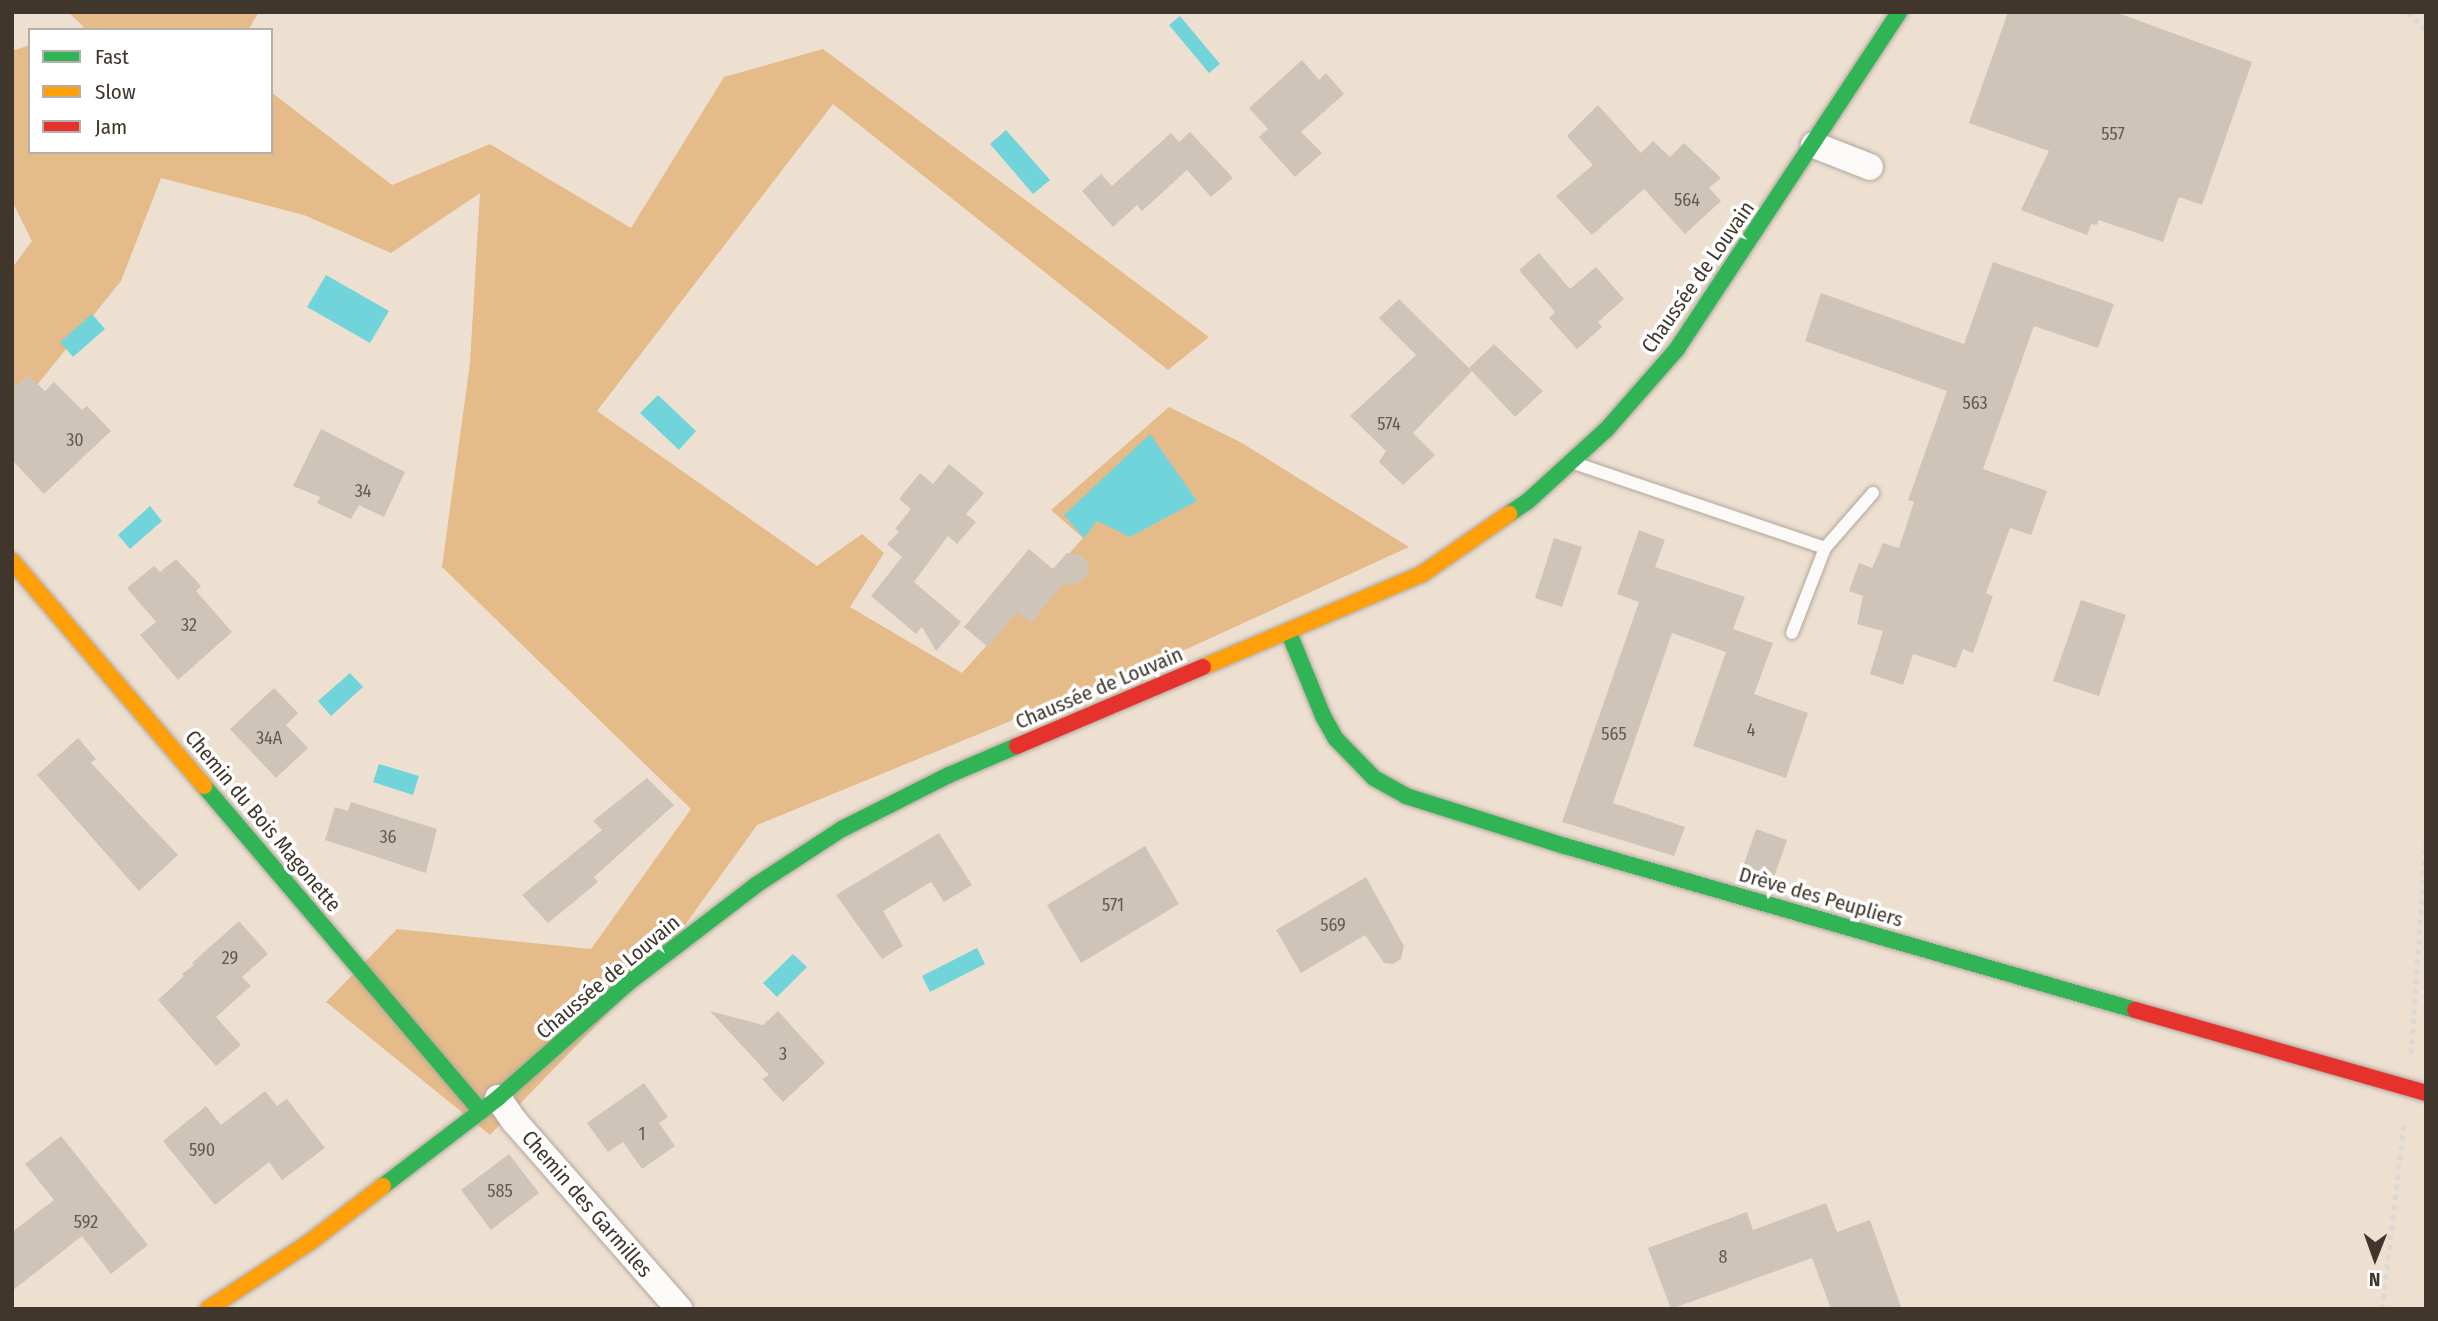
<!DOCTYPE html>
<html>
<head>
<meta charset="utf-8">
<style>
  body { margin:0 }
  #map { position:relative; width:2438px; height:1321px; overflow:hidden; background:#eee0d1; font-family:"Fira Sans Condensed",sans-serif }
  div>[style] { position:absolute }
  .forest>* { inset:0; background:#e5bb8a }
  .water>* { inset:0; background:#71d4da }
  .building>* { inset:0; background:#cfc4b8 }
  .path>* { height:4.5px; margin-top:-2.25px; transform-origin:0; background:repeating-linear-gradient(90deg,#dcd8d4 0 5px,transparent 0 10px) }
  .roads { filter:drop-shadow(0 0 2px #b0a69a) drop-shadow(0 0 2px #b0a69a) }
  .lane>* { height:12px; margin:-6px; padding:0 6px; transform-origin:6px; border-radius:6px; background:#fcfaf8 }
  .street>* { height:26px; margin:-13px; padding:0 13px; transform-origin:13px; border-radius:13px; background:#fcfaf8 }
  .fast>* { height:16px; margin:-8px; padding:0 8px; transform-origin:8px; border-radius:8px; background:#30b455 }
  .slow>* { height:16px; margin:-8px; padding:0 8px; transform-origin:8px; border-radius:8px; background:#ff9f0a }
  .jam>* { height:16px; margin:-8px; padding:0 8px; transform-origin:8px; border-radius:8px; background:#e5322d }
  span { translate:-50% -50%; white-space:nowrap; text-align:center; line-height:1.15; -webkit-text-stroke:7px #fff; paint-order:stroke }
  .number-label { font-size:18px; color:#645a4e }
  .number-label span { -webkit-text-stroke-width:0 }
  .street-label { font-size:21px; color:#40362b }
  .frame { position:absolute; inset:0; border:14px solid #40362b; pointer-events:none }
  .legend { position:absolute; left:28px; top:28px; width:245px; height:126px; box-sizing:border-box; background:#fff; border:2px solid #b3afaa; margin:0; padding:9px 12px; list-style:none; font-size:21px; color:#40362b }
  .legend li { display:flex; align-items:center; gap:14px; height:35px }
  .legend b { width:35px; border:2px solid #b3afaa }
  .north { position:absolute; left:2340px; top:1223px; width:70px; height:70px; -webkit-text-stroke:5px #fff; paint-order:stroke; rotate:181deg; font-size:19px; font-weight:700; line-height:28px; text-align:center; color:#40362b }
  .north::after { content:''; display:block; margin:auto; width:24px; height:32px; background:#40362b; clip-path:polygon(50% 0,100% 100%,50% 72%,0 100%) }
</style>
</head>
<body>
<div id="map">
  <div class="forest">
    <i style="clip-path:polygon(68px 12px,259px 12px,248px 30px,76px 30px,84px 27px)"></i>
    <i style="clip-path:polygon(30px 45px,30px 152px,271px 152px,271px 92px,392px 185px,490px 144px,631px 228px,724px 77px,823px 49px,1209px 337px,1168px 370px,833px 104px,597px 411px,817px 566px,862px 534px,884px 553px,850px 607px,962px 673px,1083px 538px,1051px 510px,1169px 407px,1242px 443px,1409px 547px,1189px 648px,757px 825px,662px 957px,490px 1135px,326px 1002px,397px 929px,591px 949px,691px 809px,442px 567px,470px 363px,480px 193px,391px 253px,304px 215px,161px 178px,121px 281px,12px 416px,12px 268px,32px 241px,12px 201px,12px 51px)"></i>
  </div>
  <div class="water">
    <i style="clip-path:polygon(1180px 16px,1220px 64px,1209px 73px,1169px 25px)"></i>
    <i style="clip-path:polygon(1006px 130px,1050px 180px,1033px 194px,990px 144px)"></i>
    <i style="clip-path:polygon(326px 275px,389px 311px,370px 343px,307px 307px)"></i>
    <i style="clip-path:polygon(92px 314px,105px 329px,73px 357px,60px 342px)"></i>
    <i style="clip-path:polygon(658px 395px,696px 431px,679px 450px,640px 413px)"></i>
    <i style="clip-path:polygon(1150px 434px,1197px 501px,1130px 537px,1097px 521px,1084px 538px,1064px 515px)"></i>
    <i style="clip-path:polygon(150px 506px,162px 521px,130px 549px,118px 535px)"></i>
    <i style="clip-path:polygon(350px 673px,363px 687px,331px 716px,318px 701px)"></i>
    <i style="clip-path:polygon(379px 764px,419px 776px,413px 795px,373px 782px)"></i>
    <i style="clip-path:polygon(977px 948px,985px 964px,930px 992px,922px 976px)"></i>
    <i style="clip-path:polygon(793px 954px,807px 967px,777px 997px,763px 983px)"></i>
  </div>
  <div class="building">
    <i style="clip-path:polygon(2008px 12px,2115px 12px,2252px 62px,2202px 205px,2179px 197px,2163px 242px,2099px 220px,2097px 225px,2091px 224px,2087px 235px,2021px 210px,2049px 151px,1969px 123px)"></i>
    <i style="clip-path:polygon(1302px 60px,1319px 80px,1326px 73px,1344px 94px,1301px 132px,1322px 153px,1295px 177px,1259px 137px,1268px 129px,1249px 108px)"></i>
    <i style="clip-path:polygon(1598px 105px,1641px 153px,1653px 141px,1670px 157px,1684px 143px,1721px 178px,1709px 188px,1721px 201px,1685px 234px,1644px 189px,1592px 235px,1556px 196px,1593px 165px,1567px 136px)"></i>
    <i style="clip-path:polygon(1190px 132px,1233px 178px,1211px 197px,1187px 170px,1142px 211px,1137px 205px,1113px 227px,1082px 191px,1101px 174px,1112px 186px,1171px 133px,1179px 142px)"></i>
    <i style="clip-path:polygon(1539px 253px,1570px 289px,1596px 267px,1624px 299px,1598px 322px,1602px 327px,1577px 349px,1549px 318px,1555px 312px,1519px 270px)"></i>
    <i style="clip-path:polygon(1993px 262px,2114px 304px,2098px 348px,2034px 326px,1983px 469px,2047px 491px,2031px 535px,2010px 528px,1986px 593px,1993px 596px,1973px 653px,1963px 649px,1956px 668px,1913px 654px,1903px 685px,1870px 674px,1883px 631px,1857px 624px,1863px 596px,1849px 591px,1859px 563px,1872px 568px,1883px 543px,1899px 548px,1914px 502px,1908px 500px,1947px 391px,1805px 341px,1821px 293px,1964px 344px)"></i>
    <i style="clip-path:polygon(1399px 299px,1472px 371px,1413px 433px,1435px 455px,1403px 485px,1379px 462px,1386px 451px,1350px 416px,1416px 355px,1379px 318px)"></i>
    <i style="clip-path:polygon(1494px 344px,1543px 391px,1515px 417px,1469px 368px)"></i>
    <i style="clip-path:polygon(28px 375px,45px 391px,54px 382px,82px 410px,87px 406px,111px 431px,44px 494px,12px 460px,12px 390px)"></i>
    <i style="clip-path:polygon(321px 429px,405px 472px,384px 517px,359px 505px,351px 519px,317px 503px,320px 497px,293px 486px)"></i>
    <i style="clip-path:polygon(949px 464px,984px 493px,966px 514px,976px 522px,957px 544px,948px 536px,914px 582px,961px 622px,936px 651px,922px 627px,916px 634px,871px 596px,902px 557px,887px 544px,899px 532px,895px 529px,911px 509px,899px 499px,920px 473px,933px 484px)"></i>
    <i style="clip-path:polygon(1639px 530px,1665px 540px,1655px 567px,1745px 597px,1733px 629px,1773px 643px,1754px 694px,1808px 713px,1786px 778px,1693px 746px,1726px 652px,1672px 633px,1613px 803px,1685px 827px,1674px 856px,1562px 822px,1639px 602px,1617px 594px)"></i>
    <i style="clip-path:polygon(1554px 538px,1582px 547px,1562px 607px,1535px 598px)"></i>
    <i style="clip-path:polygon(1029px 549px,1053px 569px,1067px 553px,1078px 554px,1087px 561px,1089px 573px,1079px 583px,1062px 585px,1031px 623px,1017px 612px,988px 647px,964px 627px)"></i>
    <i style="clip-path:polygon(176px 559px,201px 586px,196px 591px,232px 632px,178px 680px,140px 635px,156px 622px,127px 588px,154px 566px,160px 572px)"></i>
    <i style="clip-path:polygon(2081px 600px,2126px 615px,2099px 696px,2053px 681px)"></i>
    <i style="clip-path:polygon(274px 688px,298px 713px,286px 725px,308px 748px,276px 778px,230px 729px)"></i>
    <i style="clip-path:polygon(78px 738px,96px 759px,91px 763px,178px 855px,139px 891px,37px 775px)"></i>
    <i style="clip-path:polygon(647px 778px,674px 805px,594px 877px,598px 882px,548px 923px,522px 895px,602px 830px,593px 821px)"></i>
    <i style="clip-path:polygon(351px 802px,437px 829px,426px 873px,325px 840px,335px 807px,348px 811px)"></i>
    <i style="clip-path:polygon(1756px 829px,1787px 840px,1772px 883px,1741px 873px)"></i>
    <i style="clip-path:polygon(939px 833px,972px 885px,944px 902px,931px 882px,883px 911px,903px 946px,882px 959px,836px 895px)"></i>
    <i style="clip-path:polygon(1145px 846px,1179px 904px,1081px 963px,1047px 905px)"></i>
    <i style="clip-path:polygon(1366px 877px,1404px 946px,1401px 959px,1393px 964px,1384px 963px,1365px 935px,1301px 973px,1276px 930px)"></i>
    <i style="clip-path:polygon(239px 921px,268px 954px,242px 977px,251px 986px,216px 1017px,241px 1045px,216px 1066px,158px 1000px,184px 976px,182px 974px,194px 965px,192px 963px)"></i>
    <i style="clip-path:polygon(710px 1011px,763px 1025px,778px 1011px,825px 1063px,783px 1102px,762px 1079px,769px 1075px)"></i>
    <i style="clip-path:polygon(644px 1083px,668px 1117px,659px 1123px,675px 1146px,642px 1169px,623px 1142px,608px 1152px,587px 1123px)"></i>
    <i style="clip-path:polygon(265px 1091px,277px 1106px,287px 1099px,325px 1148px,282px 1180px,269px 1162px,215px 1205px,163px 1141px,206px 1106px,221px 1125px)"></i>
    <i style="clip-path:polygon(61px 1136px,148px 1245px,111px 1274px,82px 1236px,12px 1291px,12px 1232px,54px 1200px,25px 1164px)"></i>
    <i style="clip-path:polygon(509px 1154px,539px 1193px,491px 1230px,461px 1190px)"></i>
    <i style="clip-path:polygon(1826px 1203px,1837px 1232px,1870px 1220px,1902px 1309px,1831px 1309px,1812px 1258px,1671px 1309px,1648px 1248px,1747px 1212px,1753px 1230px)"></i>
  </div>
  <div class="path">
    <i style="left:2408px;top:12px;width:25px;rotate:45deg"></i>
    <i style="left:2411px;top:1054px;width:223px;rotate:-86.1deg"></i>
    <i style="left:2382px;top:1309px;width:188px;rotate:-83.3deg"></i>
  </div>
  <div class="roads">
    <div class="lane">
      <i style="left:1577px;top:464px;width:262px;rotate:18.7deg"></i>
      <i style="left:1825px;top:548px;width:91px;rotate:111.2deg"></i>
      <i style="left:1825px;top:548px;width:73px;rotate:-48.9deg"></i>
    </div>
    <div class="street">
      <i style="left:1814px;top:145px;width:60px;rotate:21.4deg"></i>
      <i style="left:498px;top:1098px;width:29px;rotate:55deg"></i>
      <i style="left:515px;top:1122px;width:249px;rotate:48.7deg"></i>
    </div>
    <div class="fast">
      <i style="left:1509px;top:514px;width:22px;rotate:-34deg"></i>
      <i style="left:1527px;top:502px;width:108px;rotate:-42.4deg"></i>
      <i style="left:1607px;top:429px;width:106px;rotate:-48.8deg"></i>
      <i style="left:1677px;top:349px;width:404px;rotate:-56.6deg"></i>
      <i style="left:1289px;top:633px;width:90px;rotate:67.7deg"></i>
      <i style="left:1323px;top:716px;width:26px;rotate:61deg"></i>
      <i style="left:1336px;top:739px;width:54px;rotate:45.7deg"></i>
      <i style="left:1374px;top:778px;width:37px;rotate:29deg"></i>
      <i style="left:1406px;top:796px;width:167px;rotate:17.5deg"></i>
      <i style="left:1565px;top:846px;width:593px;rotate:16.05deg"></i>
      <i style="left:204px;top:786px;width:426px;rotate:49.6deg"></i>
      <i style="left:383px;top:1186px;width:145px;rotate:-37.4deg"></i>
      <i style="left:498px;top:1098px;width:174px;rotate:-41.5deg"></i>
      <i style="left:628px;top:983px;width:161px;rotate:-37.4deg"></i>
      <i style="left:756px;top:885px;width:103px;rotate:-33.1deg"></i>
      <i style="left:842px;top:829px;width:120px;rotate:-26.8deg"></i>
      <i style="left:949px;top:775px;width:74px;rotate:-23.1deg"></i>
    </div>
    <div class="slow">
      <i style="left:12px;top:561px;width:296px;rotate:49.5deg"></i>
      <i style="left:1203px;top:667px;width:238px;rotate:-23deg"></i>
      <i style="left:1422px;top:574px;width:106px;rotate:-34.6deg"></i>
      <i style="left:208px;top:1309px;width:122px;rotate:-33.3deg"></i>
      <i style="left:310px;top:1242px;width:92px;rotate:-37.5deg"></i>
    </div>
    <div class="jam">
      <i style="left:1017px;top:746px;width:202px;rotate:-23deg"></i>
      <i style="left:2135px;top:1010px;width:303px;rotate:15.9deg"></i>
    </div>
  </div>
  <div class="number-label">
    <span style="left:2113px;top:134px">557</span>
    <span style="left:1687px;top:200px">564</span>
    <span style="left:1975px;top:403px">563</span>
    <span style="left:1389px;top:424px">574</span>
    <span style="left:75px;top:440px">30</span>
    <span style="left:363px;top:491px">34</span>
    <span style="left:189px;top:625px">32</span>
    <span style="left:1751px;top:730px">4</span>
    <span style="left:1614px;top:734px">565</span>
    <span style="left:269px;top:738px">34A</span>
    <span style="left:388px;top:837px">36</span>
    <span style="left:1113px;top:905px">571</span>
    <span style="left:1333px;top:925px">569</span>
    <span style="left:230px;top:958px">29</span>
    <span style="left:783px;top:1054px">3</span>
    <span style="left:642px;top:1134px">1</span>
    <span style="left:202px;top:1150px">590</span>
    <span style="left:500px;top:1191px">585</span>
    <span style="left:86px;top:1222px">592</span>
    <span style="left:1723px;top:1257px">8</span>
  </div>
  <div class="street-label">
    <span style="left:1698px;top:277px;rotate:-55deg">Chaussée de Louvain</span>
    <span style="left:1099px;top:688px;rotate:-23deg">Chaussée de Louvain</span>
    <span style="left:263px;top:821px;rotate:50deg">Chemin du Bois Magonette</span>
    <span style="left:1821px;top:897px;rotate:16deg">Drève des Peupliers</span>
    <span style="left:608px;top:977px;rotate:-40deg">Chaussée de Louvain</span>
    <span style="left:587px;top:1204px;rotate:49deg">Chemin des Garmilles</span>
  </div>
  <div class="frame"></div>
  <ul class="legend">
  <li><b style="height:9px;background:#30b455"></b>Fast</li>
  <li><b style="height:9px;background:#ff9f0a"></b>Slow</li>
  <li><b style="height:9px;background:#e5322d"></b>Jam</li>
  </ul>
  <div class="north">N</div>
</div>
</body>
</html>
